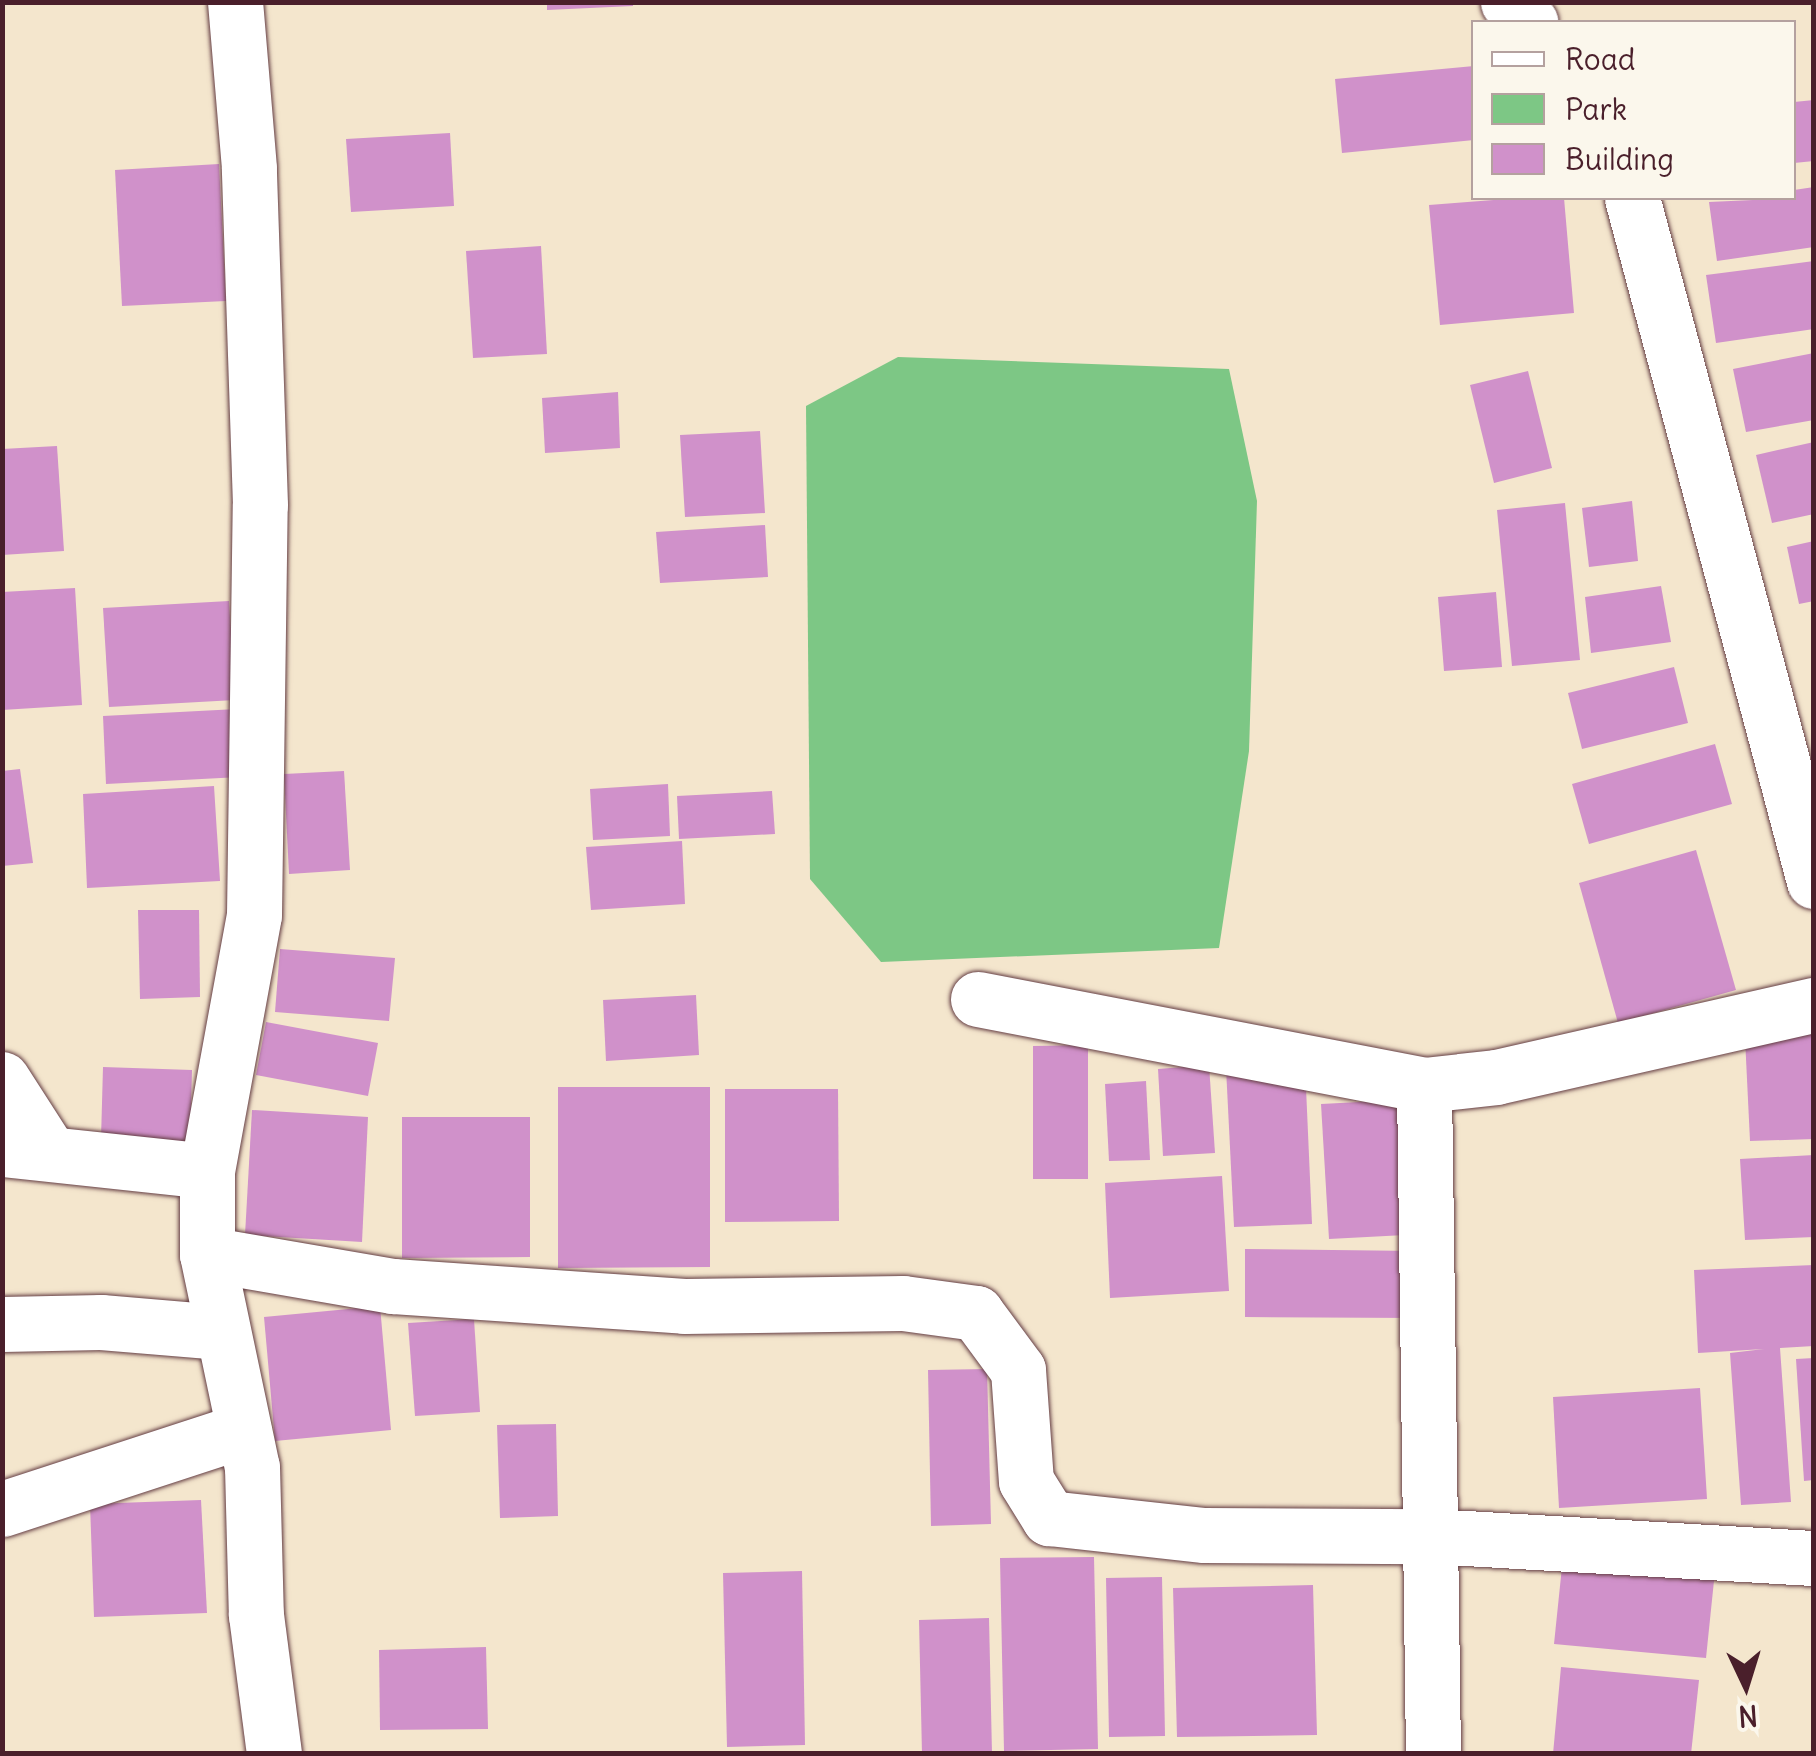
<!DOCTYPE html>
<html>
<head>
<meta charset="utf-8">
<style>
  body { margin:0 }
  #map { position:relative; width:1816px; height:1756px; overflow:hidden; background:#f4e6cd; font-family:Delius,sans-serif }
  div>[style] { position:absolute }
  .green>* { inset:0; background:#7dc785 }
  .building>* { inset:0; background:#d091ca }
  .roads { filter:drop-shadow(0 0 2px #643d43) drop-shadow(0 0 2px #643d43) }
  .minor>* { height:55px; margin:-27.5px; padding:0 27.5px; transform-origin:27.5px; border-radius:27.5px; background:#fff }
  span { translate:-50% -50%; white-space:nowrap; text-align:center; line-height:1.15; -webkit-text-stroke:10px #fbf7ec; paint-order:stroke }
  .frame { position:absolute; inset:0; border:5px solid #4a1f2b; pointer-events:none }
  .legend { position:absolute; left:1471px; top:20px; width:325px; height:180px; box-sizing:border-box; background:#fbf7ec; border:2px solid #b4a19f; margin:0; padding:12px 18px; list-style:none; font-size:30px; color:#4a1f2b }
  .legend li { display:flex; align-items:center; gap:20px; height:50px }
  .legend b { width:50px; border:2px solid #b4a19f }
  .north { position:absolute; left:1696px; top:1636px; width:100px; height:100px; -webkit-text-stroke:8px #fbf7ec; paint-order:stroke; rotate:176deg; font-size:28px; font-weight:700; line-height:40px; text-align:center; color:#4a1f2b }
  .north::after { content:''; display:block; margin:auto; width:35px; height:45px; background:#4a1f2b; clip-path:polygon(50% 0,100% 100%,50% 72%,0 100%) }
</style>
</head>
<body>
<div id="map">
  <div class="green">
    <i style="clip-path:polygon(898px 357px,1229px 369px,1257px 501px,1249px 751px,1219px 948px,881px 962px,810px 879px,806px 406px)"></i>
  </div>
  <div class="building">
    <i style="clip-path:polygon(547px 2px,633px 2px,633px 6px,547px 10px)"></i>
    <i style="clip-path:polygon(1474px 66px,1474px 140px,1342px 153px,1335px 79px)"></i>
    <i style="clip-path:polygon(1814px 100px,1814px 161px,1794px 163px,1794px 102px)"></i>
    <i style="clip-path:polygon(450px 133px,454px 206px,351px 212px,346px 139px)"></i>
    <i style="clip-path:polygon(219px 164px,226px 301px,122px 306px,115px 170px)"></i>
    <i style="clip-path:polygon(1814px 187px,1814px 247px,1717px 261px,1709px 202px,1794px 198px,1794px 190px)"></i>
    <i style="clip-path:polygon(1519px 198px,1564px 198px,1574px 313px,1440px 325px,1429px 205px)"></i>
    <i style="clip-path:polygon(541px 246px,547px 354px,473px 358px,466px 251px)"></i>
    <i style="clip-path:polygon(1814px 261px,1814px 329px,1716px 343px,1706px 275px)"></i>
    <i style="clip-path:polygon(1814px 353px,1814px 420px,1746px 432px,1733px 369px)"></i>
    <i style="clip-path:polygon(1528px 371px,1552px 468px,1494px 483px,1470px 385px)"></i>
    <i style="clip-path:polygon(618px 392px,620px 448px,545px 453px,542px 398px)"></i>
    <i style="clip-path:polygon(760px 431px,765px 513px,685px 517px,680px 435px)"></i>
    <i style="clip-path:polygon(1814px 442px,1814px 514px,1772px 523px,1756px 455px)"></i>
    <i style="clip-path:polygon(57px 446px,64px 551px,2px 555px,2px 449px)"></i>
    <i style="clip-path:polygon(1632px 501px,1638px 561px,1589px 567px,1582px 508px)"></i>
    <i style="clip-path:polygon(1565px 503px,1580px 660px,1512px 666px,1497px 510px)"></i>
    <i style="clip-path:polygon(765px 525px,768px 577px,660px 583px,656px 532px)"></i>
    <i style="clip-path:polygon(1814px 541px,1814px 601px,1799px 604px,1787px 547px)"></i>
    <i style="clip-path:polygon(1661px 586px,1671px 642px,1591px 653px,1585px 597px)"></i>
    <i style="clip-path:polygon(75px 588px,82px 705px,2px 710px,2px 592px)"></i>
    <i style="clip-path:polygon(1496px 592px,1502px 667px,1444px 671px,1438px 597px)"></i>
    <i style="clip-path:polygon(229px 601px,235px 700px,109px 707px,103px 608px)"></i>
    <i style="clip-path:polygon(1674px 667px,1688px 723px,1582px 749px,1568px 693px)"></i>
    <i style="clip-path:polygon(237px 709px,240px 777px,106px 784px,103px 716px)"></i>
    <i style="clip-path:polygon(1715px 744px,1732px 804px,1589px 844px,1572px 784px)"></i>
    <i style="clip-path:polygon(20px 769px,33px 863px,2px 866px,2px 771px)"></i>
    <i style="clip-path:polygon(344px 771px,350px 870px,289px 874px,284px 774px)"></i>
    <i style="clip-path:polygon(668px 784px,670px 836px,593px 840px,590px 789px)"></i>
    <i style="clip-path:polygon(214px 786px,220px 881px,87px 888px,83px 794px)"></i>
    <i style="clip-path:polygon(772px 791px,775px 834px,679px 839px,677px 796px)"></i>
    <i style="clip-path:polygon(682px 841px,685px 904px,591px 910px,586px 847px)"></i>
    <i style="clip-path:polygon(1696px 850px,1736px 990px,1618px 1023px,1579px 883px)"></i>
    <i style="clip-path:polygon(138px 910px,199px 910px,200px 997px,140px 999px)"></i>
    <i style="clip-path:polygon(280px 949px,395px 958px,389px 1021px,275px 1012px)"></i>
    <i style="clip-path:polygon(696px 995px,699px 1055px,606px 1061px,603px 1000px)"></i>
    <i style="clip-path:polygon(266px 1022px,378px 1043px,368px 1096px,256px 1075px)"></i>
    <i style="clip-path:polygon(1814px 1034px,1814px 1139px,1750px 1141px,1745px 1038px)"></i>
    <i style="clip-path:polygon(1088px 1045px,1088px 1179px,1033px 1179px,1033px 1046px)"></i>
    <i style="clip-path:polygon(1209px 1065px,1215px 1153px,1163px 1156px,1158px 1069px)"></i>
    <i style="clip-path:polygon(1305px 1065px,1312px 1224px,1234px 1227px,1226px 1068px)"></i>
    <i style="clip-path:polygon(103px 1067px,192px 1070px,190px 1142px,101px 1139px)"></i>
    <i style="clip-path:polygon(1146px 1081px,1150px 1160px,1109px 1161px,1105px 1084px)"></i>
    <i style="clip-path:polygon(558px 1087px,710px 1087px,710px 1267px,558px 1268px)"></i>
    <i style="clip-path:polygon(725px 1089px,838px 1089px,839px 1221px,725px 1222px)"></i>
    <i style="clip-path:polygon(1397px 1100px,1405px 1235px,1329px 1239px,1321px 1104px)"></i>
    <i style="clip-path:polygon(252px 1110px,368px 1117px,362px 1242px,245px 1235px)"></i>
    <i style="clip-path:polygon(402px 1117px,530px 1117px,530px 1257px,402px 1258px)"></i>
    <i style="clip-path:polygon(1814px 1155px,1814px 1237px,1745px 1240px,1740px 1159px)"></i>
    <i style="clip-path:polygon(1222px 1176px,1229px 1291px,1110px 1298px,1105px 1183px)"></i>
    <i style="clip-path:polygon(1245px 1249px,1416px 1251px,1416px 1318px,1245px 1317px)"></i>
    <i style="clip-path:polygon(1814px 1265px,1814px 1346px,1780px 1348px,1791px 1502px,1741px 1505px,1730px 1353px,1764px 1349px,1698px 1353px,1694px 1270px)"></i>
    <i style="clip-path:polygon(380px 1306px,391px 1430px,275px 1441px,264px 1317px)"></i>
    <i style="clip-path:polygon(474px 1319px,480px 1412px,415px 1416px,408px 1323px)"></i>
    <i style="clip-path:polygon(1814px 1358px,1814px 1480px,1804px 1481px,1796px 1359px)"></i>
    <i style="clip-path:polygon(987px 1369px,991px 1524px,931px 1526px,928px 1370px)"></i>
    <i style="clip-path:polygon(1700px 1388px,1707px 1499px,1559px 1508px,1553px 1397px)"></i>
    <i style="clip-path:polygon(556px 1424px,558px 1516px,500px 1518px,497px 1425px)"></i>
    <i style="clip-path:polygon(201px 1500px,207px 1613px,94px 1617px,90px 1504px)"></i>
    <i style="clip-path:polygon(1094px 1557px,1098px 1749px,1004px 1751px,1000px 1558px)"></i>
    <i style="clip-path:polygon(1563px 1557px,1715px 1571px,1706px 1658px,1554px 1644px)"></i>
    <i style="clip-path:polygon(802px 1571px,805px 1745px,727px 1747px,723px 1573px)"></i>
    <i style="clip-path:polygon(1162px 1577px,1165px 1736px,1109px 1737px,1106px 1578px)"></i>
    <i style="clip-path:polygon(1313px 1585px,1317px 1735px,1177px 1737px,1173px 1588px)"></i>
    <i style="clip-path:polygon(989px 1618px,992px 1754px,922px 1754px,919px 1620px)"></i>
    <i style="clip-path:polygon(486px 1647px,488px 1729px,380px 1730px,379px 1650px)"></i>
    <i style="clip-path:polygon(1561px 1667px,1699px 1680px,1691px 1754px,1553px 1754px)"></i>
  </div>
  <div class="roads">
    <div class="minor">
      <i style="left:1508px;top:2px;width:30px;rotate:42deg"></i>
      <i style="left:1632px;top:198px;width:707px;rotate:75.08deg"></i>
      <i style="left:978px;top:999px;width:454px;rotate:10.9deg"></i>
      <i style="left:1424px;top:1085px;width:72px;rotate:-6.3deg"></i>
      <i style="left:1496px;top:1077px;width:326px;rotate:-12.8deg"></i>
      <i style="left:2px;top:1079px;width:83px;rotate:57.3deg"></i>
      <i style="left:1424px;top:1085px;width:669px;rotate:89.23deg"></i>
      <i style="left:2px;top:1149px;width:206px;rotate:6.1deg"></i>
      <i style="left:207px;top:1171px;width:260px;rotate:-79.6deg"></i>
      <i style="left:254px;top:915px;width:410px;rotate:-89.2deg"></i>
      <i style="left:260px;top:505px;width:337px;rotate:-91.9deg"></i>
      <i style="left:249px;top:168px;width:167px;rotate:-94.8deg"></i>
      <i style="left:207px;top:1171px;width:83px;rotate:90deg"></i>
      <i style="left:207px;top:1254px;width:218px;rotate:78.1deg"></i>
      <i style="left:252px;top:1467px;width:148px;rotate:88.5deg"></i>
      <i style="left:256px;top:1615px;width:140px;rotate:82.6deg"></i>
      <i style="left:207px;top:1254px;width:189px;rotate:9.8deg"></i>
      <i style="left:393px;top:1286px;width:292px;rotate:3.9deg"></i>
      <i style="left:684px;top:1306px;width:219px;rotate:-0.8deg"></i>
      <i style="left:903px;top:1303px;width:74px;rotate:7.8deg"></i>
      <i style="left:976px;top:1313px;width:71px;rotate:53.6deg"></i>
      <i style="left:1018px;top:1370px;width:111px;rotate:85.9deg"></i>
      <i style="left:1026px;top:1481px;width:44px;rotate:58.1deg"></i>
      <i style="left:1049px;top:1518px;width:156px;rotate:6.3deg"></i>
      <i style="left:1204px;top:1535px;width:227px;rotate:0.3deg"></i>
      <i style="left:1431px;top:1536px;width:384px;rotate:3.3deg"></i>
      <i style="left:2px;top:1324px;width:99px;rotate:-1.2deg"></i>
      <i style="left:101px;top:1322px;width:118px;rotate:4.8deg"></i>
      <i style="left:2px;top:1509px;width:254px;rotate:-18.1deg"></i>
    </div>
  </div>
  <div class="frame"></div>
  <ul class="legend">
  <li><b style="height:12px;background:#fff"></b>Road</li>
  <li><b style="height:28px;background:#7dc785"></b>Park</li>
  <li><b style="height:28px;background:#d091ca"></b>Building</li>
  </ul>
  <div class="north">N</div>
</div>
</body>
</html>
